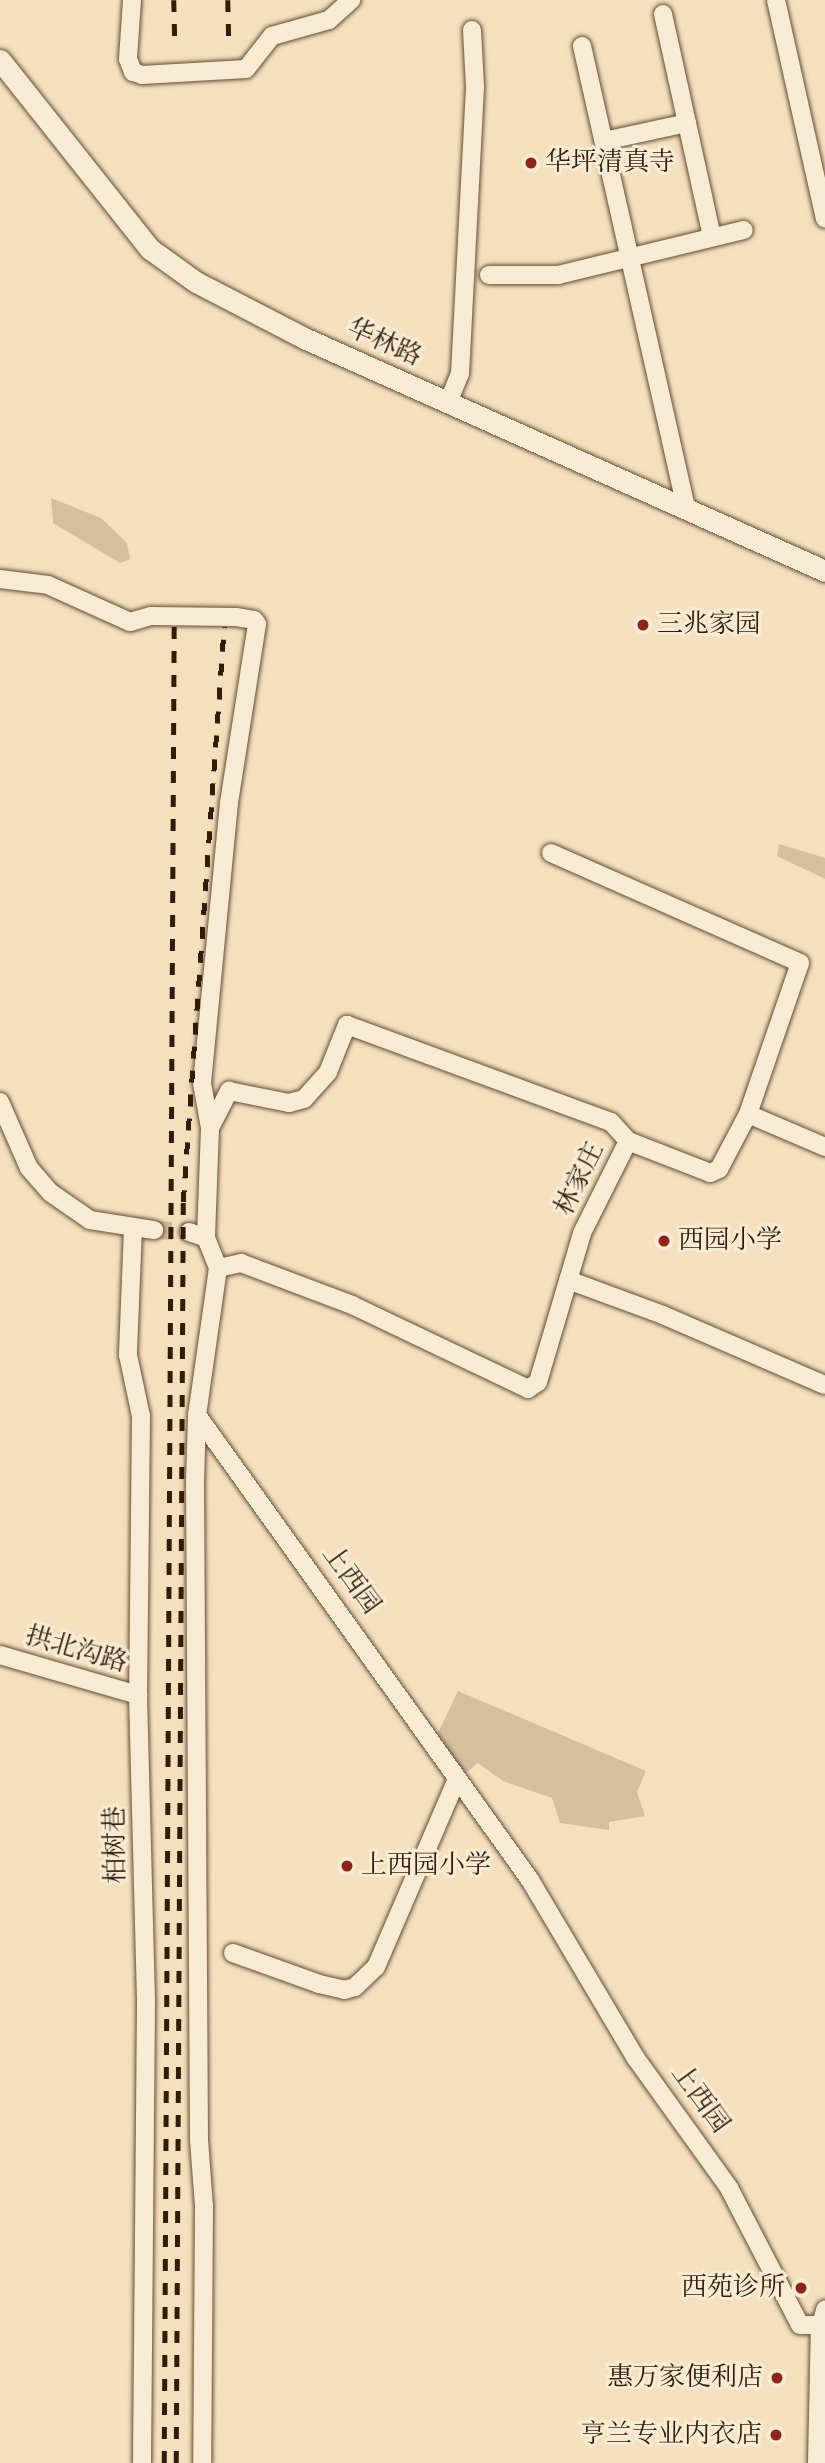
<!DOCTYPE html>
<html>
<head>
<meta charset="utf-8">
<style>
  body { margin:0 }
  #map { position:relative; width:825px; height:2463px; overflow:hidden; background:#f5e0bd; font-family:"IM FELL English","Noto Serif SC",serif }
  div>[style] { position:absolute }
  .green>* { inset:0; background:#d4bf9e }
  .minor-tunnel>* { height:18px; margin-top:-9px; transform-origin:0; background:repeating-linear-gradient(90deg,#ceb999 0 18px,transparent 0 27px) }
  .roads { filter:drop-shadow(0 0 2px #634d36) drop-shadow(0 0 2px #634d36) }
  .minor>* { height:18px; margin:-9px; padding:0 9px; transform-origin:9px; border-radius:9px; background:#f8ebd4 }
  .tertiary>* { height:21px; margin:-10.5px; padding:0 10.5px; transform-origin:10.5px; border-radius:10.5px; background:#f8ebd4 }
  .rail>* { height:4.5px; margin-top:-2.25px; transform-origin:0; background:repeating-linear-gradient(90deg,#321c09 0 12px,transparent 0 24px) }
  .dots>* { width:19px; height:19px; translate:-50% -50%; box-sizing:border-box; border:4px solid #f8ebd4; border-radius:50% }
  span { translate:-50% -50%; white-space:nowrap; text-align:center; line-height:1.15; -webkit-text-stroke:6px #f8ebd4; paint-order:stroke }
  .poi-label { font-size:26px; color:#321c09 }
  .left { translate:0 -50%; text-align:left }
  .right { translate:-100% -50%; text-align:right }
  .street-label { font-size:26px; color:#321c09 }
</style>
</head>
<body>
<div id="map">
  <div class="green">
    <i style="clip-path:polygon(51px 498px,101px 518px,127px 543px,130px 559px,120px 563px,53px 523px)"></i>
    <i style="clip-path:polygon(779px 844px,825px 858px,825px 879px,777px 856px)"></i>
    <i style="clip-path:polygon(458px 1691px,646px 1771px,637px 1792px,645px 1816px,609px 1822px,609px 1830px,560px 1823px,552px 1798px,503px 1781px,478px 1763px,462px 1776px,436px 1737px)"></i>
  </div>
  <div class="minor-tunnel">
    <i style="left:154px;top:1230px;width:35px;rotate:3deg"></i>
  </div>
  <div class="roads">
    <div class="minor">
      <i style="left:132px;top:0;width:59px;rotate:93.9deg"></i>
      <i style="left:128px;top:59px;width:14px;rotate:69deg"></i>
      <i style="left:133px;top:72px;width:9px;rotate:18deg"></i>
      <i style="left:142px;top:75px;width:104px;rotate:-3.3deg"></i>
      <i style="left:246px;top:69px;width:42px;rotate:-51.8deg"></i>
      <i style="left:272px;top:36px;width:59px;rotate:-15.7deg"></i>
      <i style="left:329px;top:20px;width:30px;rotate:-42deg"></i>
      <i style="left:776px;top:0;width:224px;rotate:77.4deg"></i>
      <i style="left:663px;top:14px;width:228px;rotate:77.6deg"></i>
      <i style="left:582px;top:46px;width:474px;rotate:77.3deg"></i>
      <i style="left:604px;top:141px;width:85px;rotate:-12.2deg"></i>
      <i style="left:489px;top:275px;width:69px"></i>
      <i style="left:558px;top:275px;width:191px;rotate:-13.6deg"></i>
      <i style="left:448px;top:403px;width:31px;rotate:-68deg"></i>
      <i style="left:460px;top:374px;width:288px;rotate:-87deg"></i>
      <i style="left:475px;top:86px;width:56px;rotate:-93.1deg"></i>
      <i style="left:0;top:579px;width:48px;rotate:7.1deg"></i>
      <i style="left:48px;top:585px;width:90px;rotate:24.3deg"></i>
      <i style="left:130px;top:622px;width:22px;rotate:-16deg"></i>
      <i style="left:151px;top:616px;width:85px;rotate:0.7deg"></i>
      <i style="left:236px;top:617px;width:18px;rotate:9deg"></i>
      <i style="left:254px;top:620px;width:5px;rotate:53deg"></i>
      <i style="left:257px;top:624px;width:181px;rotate:98.9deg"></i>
      <i style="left:229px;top:803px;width:281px;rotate:95.5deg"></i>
      <i style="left:202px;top:1083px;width:46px;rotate:79.9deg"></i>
      <i style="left:210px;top:1128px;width:110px;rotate:92.1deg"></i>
      <i style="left:206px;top:1238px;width:32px;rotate:68deg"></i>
      <i style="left:218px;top:1268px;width:148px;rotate:98.1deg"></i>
      <i style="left:197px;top:1415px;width:68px;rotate:91.7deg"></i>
      <i style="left:195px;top:1483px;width:657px;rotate:89.65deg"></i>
      <i style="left:199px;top:2140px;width:66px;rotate:85.7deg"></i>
      <i style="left:204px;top:2206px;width:257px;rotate:90.4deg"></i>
      <i style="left:551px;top:853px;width:272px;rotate:23.8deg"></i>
      <i style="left:800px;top:963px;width:160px;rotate:109deg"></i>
      <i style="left:748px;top:1114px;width:84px;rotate:23.2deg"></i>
      <i style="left:0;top:1102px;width:72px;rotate:66.3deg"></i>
      <i style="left:29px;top:1168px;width:33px;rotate:49deg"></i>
      <i style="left:51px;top:1193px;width:47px;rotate:34.7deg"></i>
      <i style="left:90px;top:1220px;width:65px;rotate:8.9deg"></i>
      <i style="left:210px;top:1128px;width:42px;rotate:-62.8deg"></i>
      <i style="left:229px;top:1091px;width:61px;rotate:11.3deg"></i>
      <i style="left:289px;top:1103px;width:16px;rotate:-15deg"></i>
      <i style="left:304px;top:1099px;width:36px;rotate:-48deg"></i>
      <i style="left:328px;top:1072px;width:51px;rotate:-68deg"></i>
      <i style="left:347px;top:1025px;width:281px;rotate:20.2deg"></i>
      <i style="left:611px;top:1122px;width:25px;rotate:48deg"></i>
      <i style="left:133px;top:1228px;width:127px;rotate:92.3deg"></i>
      <i style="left:128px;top:1355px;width:62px;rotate:78deg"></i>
      <i style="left:141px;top:1416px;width:279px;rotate:90.6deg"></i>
      <i style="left:138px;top:1695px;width:308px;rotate:88.5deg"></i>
      <i style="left:146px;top:2003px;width:460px;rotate:90.5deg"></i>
      <i style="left:189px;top:1232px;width:18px;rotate:19deg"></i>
      <i style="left:218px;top:1268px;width:24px;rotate:-12deg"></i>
      <i style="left:241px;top:1263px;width:119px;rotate:20.7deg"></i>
      <i style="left:352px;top:1305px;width:195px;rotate:25.5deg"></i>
      <i style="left:528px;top:1389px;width:12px;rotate:-35deg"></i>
      <i style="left:538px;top:1382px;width:155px;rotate:-73.5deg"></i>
      <i style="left:582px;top:1233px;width:103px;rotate:-63.4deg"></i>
      <i style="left:628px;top:1141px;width:88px;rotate:21.3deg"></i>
      <i style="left:710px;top:1173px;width:10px;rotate:-24deg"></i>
      <i style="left:719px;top:1169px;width:62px;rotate:-62.2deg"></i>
      <i style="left:568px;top:1280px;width:101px;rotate:20.2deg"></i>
      <i style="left:663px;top:1315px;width:176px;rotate:23.4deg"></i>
      <i style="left:197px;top:1415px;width:572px;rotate:54.39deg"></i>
      <i style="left:530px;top:1880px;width:206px;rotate:59.3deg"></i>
      <i style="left:635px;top:2057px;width:161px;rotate:54.3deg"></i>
      <i style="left:729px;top:2188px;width:154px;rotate:62.6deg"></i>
      <i style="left:800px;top:2325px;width:21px"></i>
      <i style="left:821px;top:2325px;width:16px;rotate:-75deg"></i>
      <i style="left:0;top:1655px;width:144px;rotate:16.2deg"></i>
      <i style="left:233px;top:1953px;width:91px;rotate:19.8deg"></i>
      <i style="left:319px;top:1984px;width:26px;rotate:13deg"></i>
      <i style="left:344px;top:1990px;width:11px;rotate:-15deg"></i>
      <i style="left:355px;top:1987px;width:29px;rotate:-44deg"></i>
      <i style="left:376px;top:1967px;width:202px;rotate:-66.7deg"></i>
    </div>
    <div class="tertiary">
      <i style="left:0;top:60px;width:241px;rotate:51.6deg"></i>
      <i style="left:150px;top:249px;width:57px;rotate:35.7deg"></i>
      <i style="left:196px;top:282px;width:122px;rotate:27.4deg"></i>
      <i style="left:304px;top:338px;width:571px;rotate:24.09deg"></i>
      <i style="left:818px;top:2463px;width:138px;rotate:-88.8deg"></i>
    </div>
  </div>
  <div class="rail">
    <i style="left:174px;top:0;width:45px;rotate:88.7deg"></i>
    <i style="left:228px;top:0;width:43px;rotate:88.7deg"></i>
    <i style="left:164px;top:2463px;width:1838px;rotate:-89.69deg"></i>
    <i style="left:176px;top:2463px;width:1261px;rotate:-89.68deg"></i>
    <i style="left:183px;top:1202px;width:577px;rotate:-85.93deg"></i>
  </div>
  <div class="dots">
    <i style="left:531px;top:163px;background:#8f2418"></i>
    <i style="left:643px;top:625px;background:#8f2418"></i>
    <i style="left:664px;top:1241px;background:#8f2418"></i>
    <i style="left:347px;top:1866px;background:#8f2418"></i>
    <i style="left:801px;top:2288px;background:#8f2418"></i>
    <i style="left:777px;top:2378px;background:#8f2418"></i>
    <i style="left:776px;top:2435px;background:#8f2418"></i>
  </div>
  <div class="poi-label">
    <span class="left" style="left:545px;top:163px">华坪清真寺</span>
    <span class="left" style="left:657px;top:625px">三兆家园</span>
    <span class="left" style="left:678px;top:1241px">西园小学</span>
    <span class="left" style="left:361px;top:1866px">上西园小学</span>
    <span class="right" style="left:785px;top:2288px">西苑诊所</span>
    <span class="right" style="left:763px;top:2378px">惠万家便利店</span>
    <span class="right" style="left:762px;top:2435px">亨兰专业内衣店</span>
  </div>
  <div class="street-label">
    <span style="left:384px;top:343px;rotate:24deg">华林路</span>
    <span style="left:580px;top:1179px;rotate:-64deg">林家庄</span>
    <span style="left:351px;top:1580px;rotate:54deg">上西园</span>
    <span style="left:76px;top:1650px;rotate:16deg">拱北沟路</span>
    <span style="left:116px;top:1845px;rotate:-91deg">柏树巷</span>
    <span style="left:700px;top:2099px;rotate:54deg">上西园</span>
  </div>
</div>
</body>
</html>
